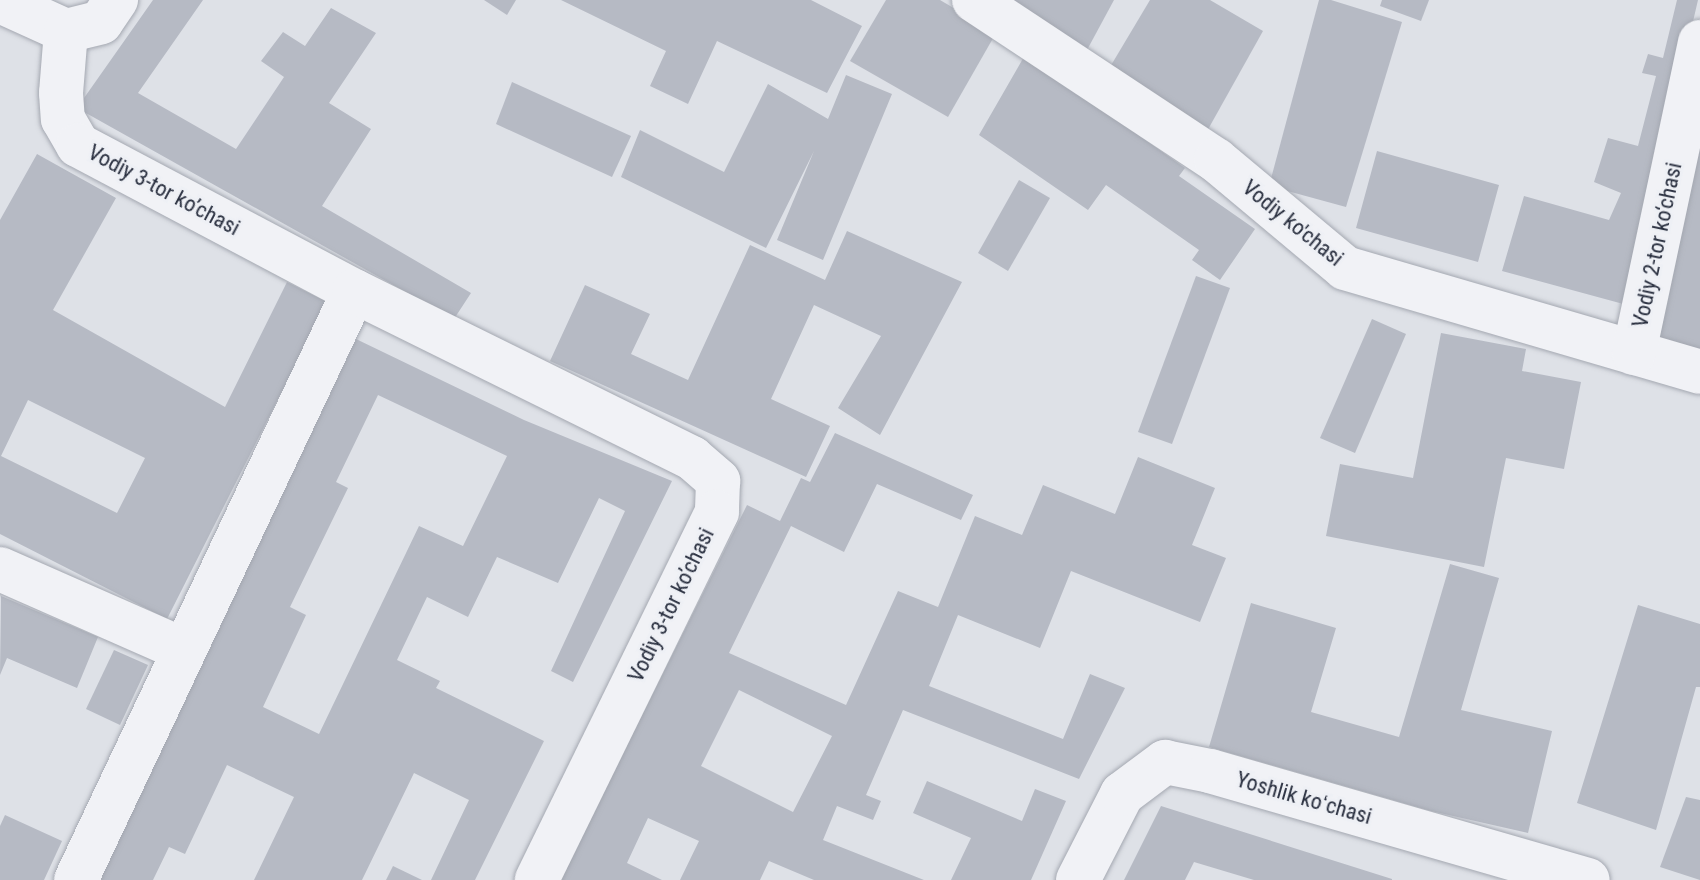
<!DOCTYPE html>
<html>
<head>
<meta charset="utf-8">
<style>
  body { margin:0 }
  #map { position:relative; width:1700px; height:880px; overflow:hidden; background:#dee1e7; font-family:"Roboto Condensed",sans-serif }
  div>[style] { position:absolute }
  .building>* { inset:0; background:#b6bac4 }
  .roads { filter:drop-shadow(0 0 2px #a4a8b1) drop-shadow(0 0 2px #a4a8b1) }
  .street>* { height:44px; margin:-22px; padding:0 22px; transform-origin:22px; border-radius:22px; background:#f1f2f6 }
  span { translate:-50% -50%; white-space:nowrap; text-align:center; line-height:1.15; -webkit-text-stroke:6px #eef0f5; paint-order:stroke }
  .street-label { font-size:22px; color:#282e3e }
</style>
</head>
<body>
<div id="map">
  <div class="building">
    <i style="clip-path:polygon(153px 0,203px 0,138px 93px,236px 149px,284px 77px,261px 61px,283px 32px,305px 46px,331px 8px,376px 33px,329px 103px,371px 129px,322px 206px,471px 293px,454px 319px,77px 108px)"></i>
    <i style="clip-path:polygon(484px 0,516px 0,507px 15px)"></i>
    <i style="clip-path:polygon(561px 0,811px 0,862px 26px,827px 93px,717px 41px,688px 104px,650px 86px,666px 51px)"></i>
    <i style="clip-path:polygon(886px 0,940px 0,996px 33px,948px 117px,850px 61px)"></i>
    <i style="clip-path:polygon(1007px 0,1114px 0,1087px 50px)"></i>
    <i style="clip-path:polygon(1150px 0,1210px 0,1263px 31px,1206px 133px,1110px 67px)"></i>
    <i style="clip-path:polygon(1319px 0,1331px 0,1402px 22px,1346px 207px,1269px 186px)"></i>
    <i style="clip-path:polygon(1382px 0,1429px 0,1421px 21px,1380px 6px)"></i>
    <i style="clip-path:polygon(1677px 0,1698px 0,1671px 116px,1638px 308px,1502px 271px,1524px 196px,1609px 220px,1621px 193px,1594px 182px,1608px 138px,1638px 146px,1656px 76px,1642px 73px,1648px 54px,1663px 58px)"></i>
    <i style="clip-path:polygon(1025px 55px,1185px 168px,1179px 176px,1255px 229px,1220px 280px,1192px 260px,1199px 250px,1106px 185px,1088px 210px,979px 135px)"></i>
    <i style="clip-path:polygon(846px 75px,892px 94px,823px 260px,777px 240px,814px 151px,766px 248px,621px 177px,640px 130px,724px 172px,768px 84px,828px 119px)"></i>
    <i style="clip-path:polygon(512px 82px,631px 136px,612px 177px,496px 124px)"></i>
    <i style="clip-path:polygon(1700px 138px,1700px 352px,1652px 341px)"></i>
    <i style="clip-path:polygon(1377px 151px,1499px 185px,1478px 262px,1356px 228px)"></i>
    <i style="clip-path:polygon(evenodd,37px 154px,116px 198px,53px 310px,225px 407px,287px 282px,327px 302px,167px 619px,0 534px,0 220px,37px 154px,28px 400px,145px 458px,117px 513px,1px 456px,28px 400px)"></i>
    <i style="clip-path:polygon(1019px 180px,1050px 198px,1008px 271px,978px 253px)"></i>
    <i style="clip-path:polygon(847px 231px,962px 282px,880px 435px,838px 408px,881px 336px,814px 305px,771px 399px,830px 426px,806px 477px,550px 361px,585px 285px,650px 314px,631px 354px,688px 380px,750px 245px,825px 280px)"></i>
    <i style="clip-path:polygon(1196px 276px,1230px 288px,1172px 444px,1138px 432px)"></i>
    <i style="clip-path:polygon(1372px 319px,1406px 334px,1355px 453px,1320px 438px)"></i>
    <i style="clip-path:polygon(1441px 333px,1526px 349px,1522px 371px,1581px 382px,1564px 469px,1506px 458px,1484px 567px,1326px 536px,1340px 464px,1413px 478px)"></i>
    <i style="clip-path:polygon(evenodd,356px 339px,524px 420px,672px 481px,573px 682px,551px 671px,625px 511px,599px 498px,558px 583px,497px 557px,468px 617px,427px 597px,397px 660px,440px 681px,436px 688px,544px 741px,475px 880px,431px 880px,469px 800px,414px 773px,362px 880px,254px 880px,294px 797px,227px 765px,185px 854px,169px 847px,153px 880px,96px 880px,356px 339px,378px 395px,507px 456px,463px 546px,419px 526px,319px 734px,263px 707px,306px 615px,290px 607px,348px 488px,336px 482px,378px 395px)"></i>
    <i style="clip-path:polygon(evenodd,835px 433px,973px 495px,961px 520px,877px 484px,844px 552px,791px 526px,729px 653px,846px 705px,898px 591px,938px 607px,975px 516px,1022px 535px,1043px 485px,1115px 514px,1138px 457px,1215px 488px,1192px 545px,1226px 558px,1200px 622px,1071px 571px,1040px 648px,958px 615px,929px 686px,1063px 739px,1090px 674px,1125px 688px,1079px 779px,903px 710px,866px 795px,881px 801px,873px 820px,837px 806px,823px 840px,924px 880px,814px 880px,769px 861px,760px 880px,680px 880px,699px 841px,648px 818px,627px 863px,662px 880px,560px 880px,747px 505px,780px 521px,801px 478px,810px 482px,835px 433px,739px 690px,832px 736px,793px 812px,701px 766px,739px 690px)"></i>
    <i style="clip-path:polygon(1450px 564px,1499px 578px,1461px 710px,1552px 731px,1528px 833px,1431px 811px,1209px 747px,1251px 603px,1336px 628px,1311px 712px,1399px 737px)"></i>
    <i style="clip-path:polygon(1px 596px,98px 637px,77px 688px,7px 658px,0 675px)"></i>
    <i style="clip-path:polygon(1638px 605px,1700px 624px,1700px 687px,1696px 687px,1656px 830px,1577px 803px)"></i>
    <i style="clip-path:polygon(114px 650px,148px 665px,120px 725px,86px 709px)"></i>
    <i style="clip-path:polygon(927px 781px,1022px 821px,1035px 789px,1066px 801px,1031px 880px,951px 880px,971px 838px,913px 813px)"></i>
    <i style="clip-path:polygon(1686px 797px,1700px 800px,1700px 880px,1660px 867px)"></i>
    <i style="clip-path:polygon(1161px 806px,1392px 879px,1392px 880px,1254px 880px,1194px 862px,1185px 880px,1124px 880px)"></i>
    <i style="clip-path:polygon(5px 815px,62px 841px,44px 880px,0 880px,0 826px)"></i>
    <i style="clip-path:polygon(393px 866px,422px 880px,386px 880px)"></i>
  </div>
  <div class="roads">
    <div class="street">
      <i style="left:974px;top:0;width:290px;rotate:33.5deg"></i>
      <i style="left:1216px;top:160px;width:168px;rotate:39.9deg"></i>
      <i style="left:1345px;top:268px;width:370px;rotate:16.3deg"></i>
      <i style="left:0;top:1px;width:72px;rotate:24.4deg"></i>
      <i style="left:66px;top:31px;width:36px;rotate:-14deg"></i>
      <i style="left:101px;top:22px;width:27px;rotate:-56deg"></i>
      <i style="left:66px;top:31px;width:62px;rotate:94.6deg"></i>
      <i style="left:61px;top:93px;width:26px;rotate:86deg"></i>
      <i style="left:63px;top:119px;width:30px;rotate:60deg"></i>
      <i style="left:78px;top:145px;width:312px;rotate:27.9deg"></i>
      <i style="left:1634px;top:353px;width:318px;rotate:-78deg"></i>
      <i style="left:0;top:569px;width:201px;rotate:23.8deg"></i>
      <i style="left:76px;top:880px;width:651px;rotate:-64.73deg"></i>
      <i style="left:354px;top:291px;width:377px;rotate:26.3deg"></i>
      <i style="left:692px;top:458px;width:35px;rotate:41deg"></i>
      <i style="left:718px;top:481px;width:31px;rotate:92deg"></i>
      <i style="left:717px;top:512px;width:410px;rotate:116.1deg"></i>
      <i style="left:1078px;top:880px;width:97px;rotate:-62.9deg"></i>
      <i style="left:1122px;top:794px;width:54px;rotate:-36.7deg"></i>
      <i style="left:1165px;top:762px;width:46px;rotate:11.3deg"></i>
      <i style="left:1210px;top:771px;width:393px;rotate:16.1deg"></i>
    </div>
  </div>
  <div class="street-label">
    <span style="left:164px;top:190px;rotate:28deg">Vodiy 3-tor koʼchasi</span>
    <span style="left:1293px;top:223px;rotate:39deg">Vodiy ko'chasi</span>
    <span style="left:1657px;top:245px;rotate:-78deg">Vodiy 2-tor ko‘chasi</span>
    <span style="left:671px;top:605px;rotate:-64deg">Vodiy 3-tor koʼchasi</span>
    <span style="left:1304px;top:798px;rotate:16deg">Yoshlik koʻchasi</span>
  </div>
</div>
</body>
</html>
